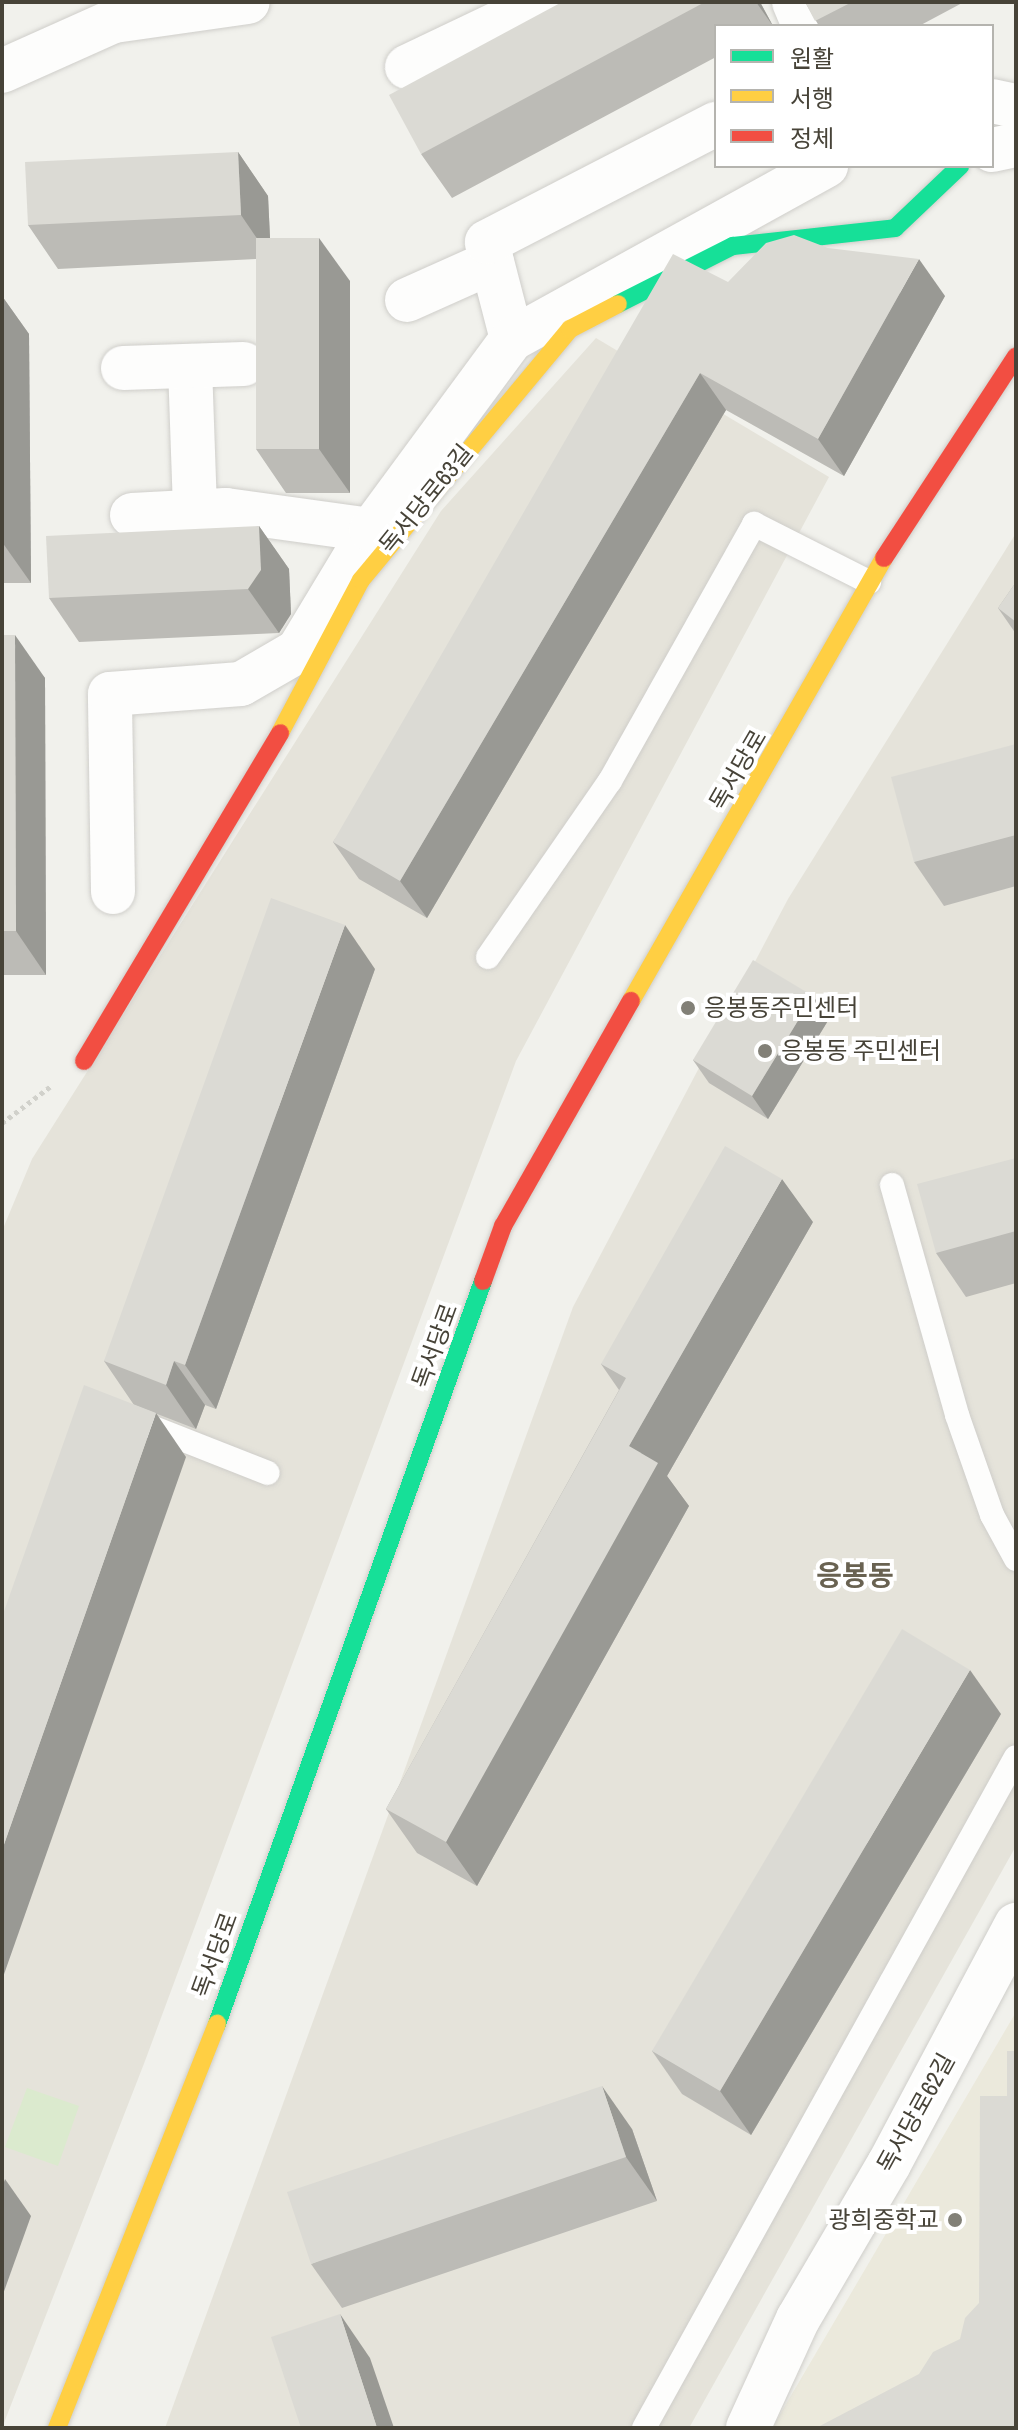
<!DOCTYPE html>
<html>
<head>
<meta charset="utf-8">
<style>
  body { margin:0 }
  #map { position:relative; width:1018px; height:2430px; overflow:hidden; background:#f1f1ec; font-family:"Archivo Narrow","Noto Sans KR",sans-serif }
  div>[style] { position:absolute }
  .residential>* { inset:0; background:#e5e3da }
  .education>* { inset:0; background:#ebe9dc }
  .green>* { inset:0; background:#dbeace }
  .path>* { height:5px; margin-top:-2.5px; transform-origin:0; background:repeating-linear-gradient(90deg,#d1d1cb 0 4px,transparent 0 8px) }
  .roads { filter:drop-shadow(0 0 2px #cfceca) drop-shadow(0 0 2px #cfceca) }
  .lane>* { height:24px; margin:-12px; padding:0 12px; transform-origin:12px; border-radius:12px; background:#fdfdfc }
  .street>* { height:44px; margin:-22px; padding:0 22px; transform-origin:22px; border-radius:22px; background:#fdfdfc }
  .fast>* { height:18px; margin:-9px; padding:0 9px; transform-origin:9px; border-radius:9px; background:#16e098 }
  .slow>* { height:18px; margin:-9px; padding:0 9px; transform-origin:9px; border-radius:9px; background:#ffcf43 }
  .jam>* { height:18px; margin:-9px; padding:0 9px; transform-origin:9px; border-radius:9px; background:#f24e42 }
  .wall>* { inset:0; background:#bcbbb6 }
  .shaded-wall>* { inset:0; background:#999994 }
  .building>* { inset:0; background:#dbdad4 }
  .dots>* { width:22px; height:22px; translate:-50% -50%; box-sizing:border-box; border:4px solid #fff; border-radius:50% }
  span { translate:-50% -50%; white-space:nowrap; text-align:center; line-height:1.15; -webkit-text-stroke:8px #fff; paint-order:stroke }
  .street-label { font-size:24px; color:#474338 }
  .poi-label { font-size:24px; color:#474338 }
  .left { translate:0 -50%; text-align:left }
  .right { translate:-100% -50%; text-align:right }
  .quarter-label { font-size:28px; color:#696251; font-weight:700 }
  .frame { position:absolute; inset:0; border:4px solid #474338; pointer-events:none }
  .legend { position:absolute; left:714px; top:24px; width:280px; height:144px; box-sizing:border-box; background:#fff; border:2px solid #b5b4af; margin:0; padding:10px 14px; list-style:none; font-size:24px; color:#474338 }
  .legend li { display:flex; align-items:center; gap:16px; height:40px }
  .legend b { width:40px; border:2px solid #b5b4af }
</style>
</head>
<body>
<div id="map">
  <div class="residential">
    <i style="clip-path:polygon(596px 338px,829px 477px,516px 1061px,145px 2061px,2px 2428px,2px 1231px,32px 1159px,441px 511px)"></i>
    <i style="clip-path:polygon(1016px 533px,1016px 1846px,689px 2428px,165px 2428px,573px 1307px,788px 899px)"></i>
  </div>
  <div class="education">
    <i style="clip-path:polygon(1016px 2012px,1016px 2428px,772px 2428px)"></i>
  </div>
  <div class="green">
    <i style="clip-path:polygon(27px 2088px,79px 2106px,58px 2166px,5px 2147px)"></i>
  </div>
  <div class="path">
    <i style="left:2px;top:1123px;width:61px;rotate:-37.1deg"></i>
  </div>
  <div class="roads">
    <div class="lane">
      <i style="left:488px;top:957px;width:214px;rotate:-55.3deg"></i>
      <i style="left:610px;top:781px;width:295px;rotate:-60.7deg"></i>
      <i style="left:754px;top:524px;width:129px;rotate:26.8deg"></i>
      <i style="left:892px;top:1185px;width:239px;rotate:74.2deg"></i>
      <i style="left:957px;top:1415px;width:106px;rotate:70.7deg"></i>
      <i style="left:992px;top:1515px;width:50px;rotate:61.4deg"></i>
      <i style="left:141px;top:1423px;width:136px;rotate:21.5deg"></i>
      <i style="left:644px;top:2428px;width:767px;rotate:-61deg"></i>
    </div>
    <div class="street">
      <i style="left:794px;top:2px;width:26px;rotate:67deg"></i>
      <i style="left:407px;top:67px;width:151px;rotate:-25.5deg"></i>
      <i style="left:2px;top:71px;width:123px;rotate:-24.1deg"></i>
      <i style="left:114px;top:21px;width:135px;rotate:-8.1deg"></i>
      <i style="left:992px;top:101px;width:25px;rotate:12deg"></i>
      <i style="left:992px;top:150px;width:25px;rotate:-12deg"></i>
      <i style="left:407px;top:300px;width:93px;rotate:-24.1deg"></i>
      <i style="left:512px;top:339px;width:100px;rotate:-104.5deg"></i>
      <i style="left:487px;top:242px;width:258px;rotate:-27.3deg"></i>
      <i style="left:190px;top:366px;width:146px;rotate:88deg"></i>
      <i style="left:123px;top:368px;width:121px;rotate:-1.9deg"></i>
      <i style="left:132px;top:515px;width:94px;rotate:-3deg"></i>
      <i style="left:226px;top:510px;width:146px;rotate:7.9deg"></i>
      <i style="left:113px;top:892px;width:198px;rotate:-90.9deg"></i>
      <i style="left:110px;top:694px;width:131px;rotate:-4.4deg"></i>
      <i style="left:241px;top:684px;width:66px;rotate:-30.1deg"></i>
      <i style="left:298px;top:651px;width:141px;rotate:-58.9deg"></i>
      <i style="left:371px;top:530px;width:237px;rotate:-53.6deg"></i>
      <i style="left:512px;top:339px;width:359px;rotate:-28.9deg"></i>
      <i style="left:748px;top:2428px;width:120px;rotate:-65.4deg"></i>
      <i style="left:798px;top:2319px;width:180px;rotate:-59.6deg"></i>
      <i style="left:889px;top:2164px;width:271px;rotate:-62deg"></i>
    </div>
    <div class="fast">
      <i style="left:618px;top:304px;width:129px;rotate:-26.8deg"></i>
      <i style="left:733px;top:246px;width:163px;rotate:-6.3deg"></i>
      <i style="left:895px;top:228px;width:90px;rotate:-43.6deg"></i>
      <i style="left:217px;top:2024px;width:789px;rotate:-70.3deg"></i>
    </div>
    <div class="slow">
      <i style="left:280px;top:733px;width:173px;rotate:-62.1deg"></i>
      <i style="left:361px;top:580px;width:327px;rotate:-50.2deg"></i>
      <i style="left:570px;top:329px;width:54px;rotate:-27.5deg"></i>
      <i style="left:631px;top:1001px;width:510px;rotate:-60.27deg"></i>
      <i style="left:57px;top:2428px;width:435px;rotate:-68.4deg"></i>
    </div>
    <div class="jam">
      <i style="left:884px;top:558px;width:241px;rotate:-56.8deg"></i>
      <i style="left:84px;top:1061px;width:382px;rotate:-59.1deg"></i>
      <i style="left:483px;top:1281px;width:59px;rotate:-70deg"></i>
      <i style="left:503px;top:1226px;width:259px;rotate:-60.4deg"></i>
    </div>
  </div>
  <div class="wall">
    <i style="clip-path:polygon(562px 2px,760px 2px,773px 26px,716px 26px,716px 57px,452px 198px,421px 154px)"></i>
    <i style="clip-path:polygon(805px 2px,964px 2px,919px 26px,819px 26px)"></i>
    <i style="clip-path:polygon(238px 152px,268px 196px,270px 238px,350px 281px,350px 493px,286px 493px,256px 449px,256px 259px,58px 269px,28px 225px)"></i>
    <i style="clip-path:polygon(728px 282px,945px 296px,844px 476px,726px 410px,427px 918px,359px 879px,333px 842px)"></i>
    <i style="clip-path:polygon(2px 296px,29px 334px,31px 583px,2px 583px)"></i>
    <i style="clip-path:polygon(259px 526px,289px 569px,291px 614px,279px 633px,79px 642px,49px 598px)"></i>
    <i style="clip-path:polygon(1016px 582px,1016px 634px,998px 608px)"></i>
    <i style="clip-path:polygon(2px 635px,45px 678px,46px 975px,2px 975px)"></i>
    <i style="clip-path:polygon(1016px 744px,1016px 886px,944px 906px,914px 862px)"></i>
    <i style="clip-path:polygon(375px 969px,216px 1409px,205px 1405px,196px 1429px,134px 1405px,104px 1361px)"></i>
    <i style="clip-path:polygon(813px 996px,829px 1019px,768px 1119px,709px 1083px,693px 1060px)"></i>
    <i style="clip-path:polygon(1016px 1158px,1016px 1283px,966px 1297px,936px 1253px)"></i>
    <i style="clip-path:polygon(813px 1222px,667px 1476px,689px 1506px,477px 1886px,417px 1853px,386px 1809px,619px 1390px,601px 1364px)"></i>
    <i style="clip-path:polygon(1001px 1714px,751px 2135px,682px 2094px,652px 2051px)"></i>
    <i style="clip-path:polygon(632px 2129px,657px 2201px,342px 2308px,311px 2264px)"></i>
  </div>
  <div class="shaded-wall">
    <i style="clip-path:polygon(756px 2px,760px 2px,773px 26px)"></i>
    <i style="clip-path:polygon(238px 152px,268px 196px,271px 259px,241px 215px)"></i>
    <i style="clip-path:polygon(319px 238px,350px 281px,350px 493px,319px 449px)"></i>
    <i style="clip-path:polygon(919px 259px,945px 296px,844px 476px,818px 439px)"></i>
    <i style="clip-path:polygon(2px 296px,29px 334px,31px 583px,2px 542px)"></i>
    <i style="clip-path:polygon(700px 373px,726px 410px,427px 918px,400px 881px)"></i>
    <i style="clip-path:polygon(259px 526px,289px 569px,291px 614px,279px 633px,248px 589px)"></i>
    <i style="clip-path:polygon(15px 635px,45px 678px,46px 975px,16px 931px)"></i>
    <i style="clip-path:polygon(345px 925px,375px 969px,216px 1409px,185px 1365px)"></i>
    <i style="clip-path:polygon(813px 996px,829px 1019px,768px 1119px,752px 1096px)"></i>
    <i style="clip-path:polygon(782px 1179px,813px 1222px,667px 1476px,689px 1506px,477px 1886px,446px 1842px,629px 1446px)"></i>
    <i style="clip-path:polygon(174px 1361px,205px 1405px,196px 1429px,166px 1385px)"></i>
    <i style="clip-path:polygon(156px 1413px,186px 1457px,2px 1980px,2px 1850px)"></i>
    <i style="clip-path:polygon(970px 1670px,1001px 1714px,751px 2135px,720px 2091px)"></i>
    <i style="clip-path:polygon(602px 2086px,632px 2129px,657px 2201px,626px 2157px)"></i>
    <i style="clip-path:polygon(5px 2179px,31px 2216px,2px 2297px,2px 2188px)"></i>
    <i style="clip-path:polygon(340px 2314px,370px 2358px,394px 2428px,377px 2428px)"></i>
  </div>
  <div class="building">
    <i style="clip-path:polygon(562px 2px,705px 2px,421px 154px,389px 95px)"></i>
    <i style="clip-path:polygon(805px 2px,852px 2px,815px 21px)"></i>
    <i style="clip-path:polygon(238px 152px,241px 215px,28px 225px,25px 162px)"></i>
    <i style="clip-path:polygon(794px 235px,828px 248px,919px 259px,818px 439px,700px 373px,400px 881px,333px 842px,673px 254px,728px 282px,766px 243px)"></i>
    <i style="clip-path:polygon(256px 238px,319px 238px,319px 449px,256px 449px)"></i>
    <i style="clip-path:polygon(259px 526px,261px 570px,248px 589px,49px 598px,46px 536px)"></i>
    <i style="clip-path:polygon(1016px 582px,1016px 622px,998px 608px)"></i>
    <i style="clip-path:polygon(2px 635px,15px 635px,16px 931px,2px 931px)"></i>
    <i style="clip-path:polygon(1016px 744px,1016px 835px,914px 862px,891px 777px)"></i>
    <i style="clip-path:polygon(271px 898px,345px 925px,185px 1365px,174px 1361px,166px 1385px,104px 1361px)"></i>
    <i style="clip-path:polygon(753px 960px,813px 996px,752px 1096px,693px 1060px)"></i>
    <i style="clip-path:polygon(725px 1146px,782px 1179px,629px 1446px,658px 1463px,446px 1842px,386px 1809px,626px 1378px,601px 1364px)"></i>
    <i style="clip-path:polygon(1016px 1158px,1016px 1231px,936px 1253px,917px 1184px)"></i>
    <i style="clip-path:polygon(84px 1385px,156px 1413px,2px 1850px,2px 1617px)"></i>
    <i style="clip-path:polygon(902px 1629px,970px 1670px,720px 2091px,652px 2051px)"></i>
    <i style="clip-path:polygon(1007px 2051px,1016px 2051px,1016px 2428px,816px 2428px,919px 2374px,933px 2352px,960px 2339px,965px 2318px,979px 2303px,980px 2096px,1007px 2096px)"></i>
    <i style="clip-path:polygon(602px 2086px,626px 2157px,311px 2264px,287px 2192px)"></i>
    <i style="clip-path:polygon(340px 2314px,377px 2428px,301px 2428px,271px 2337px)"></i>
  </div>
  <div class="dots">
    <i style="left:688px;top:1008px;background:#828077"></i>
    <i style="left:765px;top:1051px;background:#828077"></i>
    <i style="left:955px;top:2220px;background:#828077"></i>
  </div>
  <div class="street-label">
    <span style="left:426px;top:499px;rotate:-51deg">독서당로63길</span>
    <span style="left:738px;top:770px;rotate:-60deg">독서당로</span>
    <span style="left:435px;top:1346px;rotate:-70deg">독서당로</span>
    <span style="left:215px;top:1955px;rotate:-70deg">독서당로</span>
    <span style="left:916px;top:2113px;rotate:-61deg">독서당로62길</span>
  </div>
  <div class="poi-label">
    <span class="left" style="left:704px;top:1008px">응봉동주민센터</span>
    <span class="left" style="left:781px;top:1051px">응봉동 주민센터</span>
    <span class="right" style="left:939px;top:2220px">광희중학교</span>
  </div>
  <div class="quarter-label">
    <span style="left:855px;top:1575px">응봉동</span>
  </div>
  <div class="frame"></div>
  <ul class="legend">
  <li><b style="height:10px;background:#16e098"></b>원활</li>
  <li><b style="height:10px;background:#ffcf43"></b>서행</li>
  <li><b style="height:10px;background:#f24e42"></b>정체</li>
  </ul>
</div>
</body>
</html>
